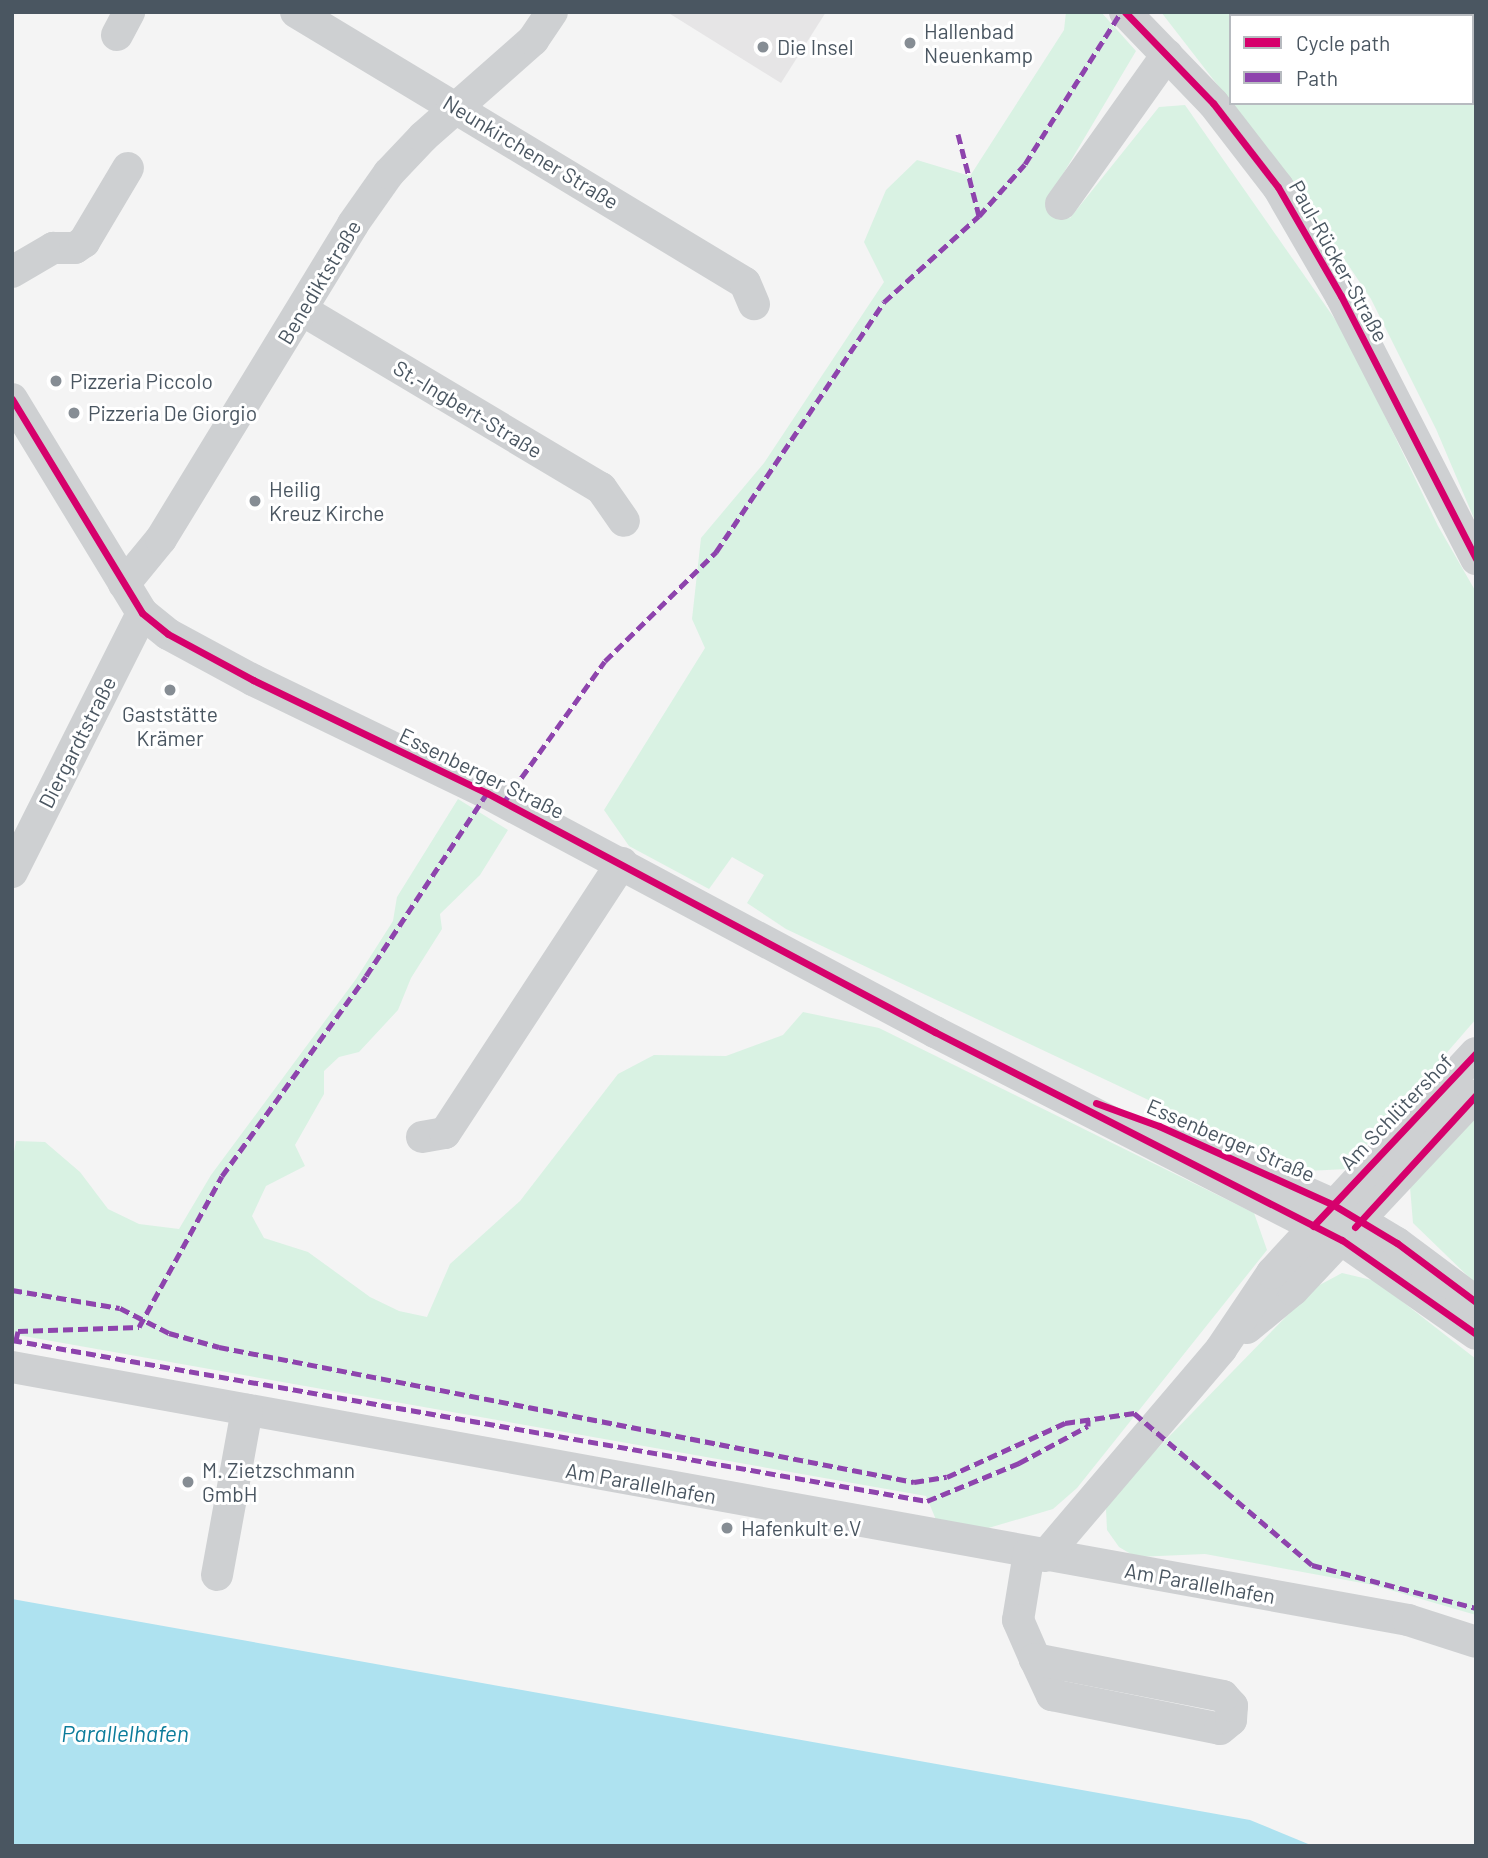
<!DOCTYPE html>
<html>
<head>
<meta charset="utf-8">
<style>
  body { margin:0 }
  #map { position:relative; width:1488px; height:1858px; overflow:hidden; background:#f4f4f4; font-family:Barlow,sans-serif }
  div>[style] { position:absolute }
  .education>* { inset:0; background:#e6e5e6 }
  .green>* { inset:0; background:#d9f2e3 }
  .water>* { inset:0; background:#aee2f0 }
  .minor>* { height:32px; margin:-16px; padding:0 16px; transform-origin:16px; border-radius:16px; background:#ced0d2 }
  .quiet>* { height:5px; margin-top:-2.5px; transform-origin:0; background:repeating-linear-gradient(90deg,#8e44ad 0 10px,transparent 0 15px) }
  .cycleway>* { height:7px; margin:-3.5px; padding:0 3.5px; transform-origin:3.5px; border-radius:3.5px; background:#d6006c }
  .dots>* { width:19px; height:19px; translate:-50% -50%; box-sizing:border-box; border:4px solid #fff; border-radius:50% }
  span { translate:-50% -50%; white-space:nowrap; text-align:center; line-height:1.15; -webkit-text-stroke:6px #fff; paint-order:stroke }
  .poi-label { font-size:21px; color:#4a5661 }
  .left { translate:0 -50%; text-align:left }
  .street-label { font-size:21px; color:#4a5661 }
  .water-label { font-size:23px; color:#0c7c9b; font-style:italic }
  .frame { position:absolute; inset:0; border:14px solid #4a5661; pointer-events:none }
  .legend { position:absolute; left:1229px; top:14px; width:245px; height:91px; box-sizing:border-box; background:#fff; border:2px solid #b7bbc0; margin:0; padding:9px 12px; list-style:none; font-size:21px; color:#4a5661 }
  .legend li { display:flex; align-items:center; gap:14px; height:35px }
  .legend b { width:35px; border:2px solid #b7bbc0 }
</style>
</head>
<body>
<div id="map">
  <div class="education">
    <i style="clip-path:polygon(667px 12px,826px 12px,781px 83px)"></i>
  </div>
  <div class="green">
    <i style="clip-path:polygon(1066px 12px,1101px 12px,1136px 51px,1047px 201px,1070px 218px,1159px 107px,1185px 105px,1346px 335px,1438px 526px,1476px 592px,1476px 1019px,1346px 1169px,1308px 1171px,1210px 1129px,786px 929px,747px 903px,764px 875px,732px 857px,709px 889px,629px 846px,604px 810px,705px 648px,692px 619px,701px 538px,764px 463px,884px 282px,864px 242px,886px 190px,917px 160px,970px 176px,1064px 30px)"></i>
    <i style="clip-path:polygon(evenodd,1161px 12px,1476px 12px,1476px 523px,1436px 429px,1371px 299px,1292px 181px,1161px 12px,1231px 16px,1472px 16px,1472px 103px,1231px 103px,1231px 16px)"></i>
    <i style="clip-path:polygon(458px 799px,508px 830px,480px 875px,440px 914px,442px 929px,411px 978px,398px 1010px,359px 1052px,339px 1057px,324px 1071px,324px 1094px,295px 1145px,305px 1166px,266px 1186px,252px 1216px,264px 1238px,308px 1252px,370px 1297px,399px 1311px,427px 1317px,450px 1264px,520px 1201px,618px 1074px,654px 1055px,726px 1056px,783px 1035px,803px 1012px,879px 1028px,1254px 1213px,1267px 1250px,1077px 1488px,1053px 1509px,985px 1529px,937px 1522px,926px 1496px,12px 1334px,12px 1163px,16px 1141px,45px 1142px,80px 1172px,108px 1209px,139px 1224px,179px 1229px,211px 1175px,356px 979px,393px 921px,397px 897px)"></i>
    <i style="clip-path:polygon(1476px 1115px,1476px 1284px,1413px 1223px,1410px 1187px)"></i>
    <i style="clip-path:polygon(1342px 1273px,1376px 1281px,1476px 1359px,1476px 1615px,1373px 1585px,1205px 1554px,1136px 1557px,1119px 1547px,1107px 1530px,1106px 1509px,1113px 1494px,1314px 1288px)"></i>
  </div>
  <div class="water">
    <i style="clip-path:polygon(12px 1599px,1250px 1820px,1313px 1846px,12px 1846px)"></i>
  </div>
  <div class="minor">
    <i style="left:296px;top:12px;width:524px;rotate:31.11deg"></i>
    <i style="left:745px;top:283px;width:23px;rotate:67deg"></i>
    <i style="left:1125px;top:12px;width:127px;rotate:46deg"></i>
    <i style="left:1213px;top:103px;width:106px;rotate:52.3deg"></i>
    <i style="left:1278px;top:187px;width:126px;rotate:60deg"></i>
    <i style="left:1341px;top:296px;width:296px;rotate:62.8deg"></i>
    <i style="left:117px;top:35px;width:26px;rotate:-62deg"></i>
    <i style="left:1061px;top:204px;width:183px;rotate:-54.6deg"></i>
    <i style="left:12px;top:272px;width:48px;rotate:-30.3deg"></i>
    <i style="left:53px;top:248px;width:22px"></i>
    <i style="left:75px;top:248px;width:11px;rotate:-34deg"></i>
    <i style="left:84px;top:242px;width:86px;rotate:-59.3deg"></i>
    <i style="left:302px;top:310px;width:348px;rotate:30.8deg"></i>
    <i style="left:601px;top:488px;width:40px;rotate:55.1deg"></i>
    <i style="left:12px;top:399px;width:250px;rotate:58.7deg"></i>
    <i style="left:142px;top:613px;width:33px;rotate:39deg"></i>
    <i style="left:168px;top:634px;width:97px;rotate:28.4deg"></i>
    <i style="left:253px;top:680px;width:260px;rotate:25.8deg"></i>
    <i style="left:487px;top:793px;width:508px;rotate:28.08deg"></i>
    <i style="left:935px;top:1032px;width:457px;rotate:27.1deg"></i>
    <i style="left:1342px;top:1240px;width:164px;rotate:35deg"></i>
    <i style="left:124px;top:584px;width:58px;rotate:-50.6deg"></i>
    <i style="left:161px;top:539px;width:369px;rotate:-58.6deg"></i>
    <i style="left:353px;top:224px;width:62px;rotate:-54.8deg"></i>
    <i style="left:389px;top:173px;width:50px;rotate:-46.6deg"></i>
    <i style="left:423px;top:137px;width:147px;rotate:-41.4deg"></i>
    <i style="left:533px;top:40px;width:34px;rotate:-56deg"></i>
    <i style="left:12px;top:872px;width:290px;rotate:-63.3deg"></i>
    <i style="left:422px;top:1137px;width:23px;rotate:-10deg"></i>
    <i style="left:445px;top:1133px;width:323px;rotate:-56.8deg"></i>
    <i style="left:1182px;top:1137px;width:164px;rotate:24.1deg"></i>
    <i style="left:1332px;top:1204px;width:76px;rotate:31deg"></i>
    <i style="left:1397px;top:1243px;width:99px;rotate:36.8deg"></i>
    <i style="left:1247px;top:1328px;width:60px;rotate:-39.6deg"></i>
    <i style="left:1293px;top:1290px;width:267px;rotate:-46.8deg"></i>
    <i style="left:12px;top:1367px;width:1419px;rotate:10.27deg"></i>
    <i style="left:1408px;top:1620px;width:71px;rotate:17.9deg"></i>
    <i style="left:1029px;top:1553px;width:68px;rotate:99.3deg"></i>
    <i style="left:1018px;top:1620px;width:43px;rotate:66.4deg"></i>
    <i style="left:1035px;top:1659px;width:40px;rotate:65deg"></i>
    <i style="left:1052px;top:1695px;width:171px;rotate:11.4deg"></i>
    <i style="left:1220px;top:1729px;width:14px;rotate:-39deg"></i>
    <i style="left:1231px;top:1720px;width:14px;rotate:-86deg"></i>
    <i style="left:1232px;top:1706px;width:13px;rotate:-132deg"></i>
    <i style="left:1223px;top:1696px;width:192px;rotate:-168.9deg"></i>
    <i style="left:1045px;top:1556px;width:272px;rotate:-49.6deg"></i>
    <i style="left:1221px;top:1349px;width:92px;rotate:-56.1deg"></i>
    <i style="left:1272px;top:1273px;width:300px;rotate:-47.2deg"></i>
    <i style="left:217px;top:1575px;width:168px;rotate:-79.7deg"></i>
  </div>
  <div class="quiet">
    <i style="left:958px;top:134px;width:85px;rotate:75.6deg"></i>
    <i style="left:504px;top:802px;width:173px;rotate:-54.4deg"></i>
    <i style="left:605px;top:661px;width:156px;rotate:-44.5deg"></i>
    <i style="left:716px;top:552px;width:301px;rotate:-56.1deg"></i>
    <i style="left:884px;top:302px;width:128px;rotate:-42.2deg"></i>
    <i style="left:979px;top:216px;width:69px;rotate:-48.5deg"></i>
    <i style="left:1025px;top:164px;width:180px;rotate:-57.7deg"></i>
    <i style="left:12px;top:1290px;width:109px;rotate:9.5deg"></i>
    <i style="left:120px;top:1308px;width:55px;rotate:27deg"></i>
    <i style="left:169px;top:1333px;width:52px;rotate:15.6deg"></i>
    <i style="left:219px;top:1347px;width:708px;rotate:10.99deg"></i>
    <i style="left:914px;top:1482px;width:33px;rotate:-9deg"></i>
    <i style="left:947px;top:1477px;width:130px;rotate:-24.6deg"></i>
    <i style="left:1065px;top:1423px;width:70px;rotate:-8.2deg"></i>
    <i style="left:1134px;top:1413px;width:234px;rotate:40.5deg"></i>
    <i style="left:1312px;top:1565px;width:170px;rotate:14.7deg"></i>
    <i style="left:12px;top:1340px;width:929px;rotate:9.98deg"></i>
    <i style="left:927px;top:1501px;width:100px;rotate:-22.4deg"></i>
    <i style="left:1019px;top:1463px;width:78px;rotate:-28.2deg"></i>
    <i style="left:1088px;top:1426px;width:6px;rotate:-90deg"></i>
    <i style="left:16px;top:1340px;width:9px;rotate:-77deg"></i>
    <i style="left:18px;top:1331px;width:121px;rotate:-1.9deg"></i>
    <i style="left:139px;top:1327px;width:172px;rotate:-61.2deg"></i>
    <i style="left:222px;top:1176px;width:246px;rotate:-54.2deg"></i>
    <i style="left:366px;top:976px;width:219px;rotate:-56.5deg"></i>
  </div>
  <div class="cycleway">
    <i style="left:1125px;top:12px;width:127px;rotate:46deg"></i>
    <i style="left:1213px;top:103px;width:106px;rotate:52.3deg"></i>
    <i style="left:1278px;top:187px;width:126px;rotate:60deg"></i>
    <i style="left:1341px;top:296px;width:296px;rotate:62.8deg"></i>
    <i style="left:12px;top:399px;width:250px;rotate:58.7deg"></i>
    <i style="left:142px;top:613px;width:33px;rotate:39deg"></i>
    <i style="left:168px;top:634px;width:97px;rotate:28.4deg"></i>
    <i style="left:253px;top:680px;width:260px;rotate:25.8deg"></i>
    <i style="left:487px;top:793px;width:508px;rotate:28.08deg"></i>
    <i style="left:935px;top:1032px;width:457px;rotate:27.1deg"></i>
    <i style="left:1342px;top:1240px;width:164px;rotate:35deg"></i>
    <i style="left:1096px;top:1103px;width:67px;rotate:20.1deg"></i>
    <i style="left:1159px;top:1126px;width:190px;rotate:24.3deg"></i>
    <i style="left:1332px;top:1204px;width:76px;rotate:31deg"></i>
    <i style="left:1397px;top:1243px;width:99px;rotate:36.8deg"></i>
    <i style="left:1313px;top:1226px;width:238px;rotate:-46.7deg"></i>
    <i style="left:1355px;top:1227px;width:179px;rotate:-47.5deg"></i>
  </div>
  <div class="dots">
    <i style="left:910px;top:43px;background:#868d94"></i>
    <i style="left:763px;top:47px;background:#868d94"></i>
    <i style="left:56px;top:381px;background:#868d94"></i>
    <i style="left:74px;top:413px;background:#868d94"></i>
    <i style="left:255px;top:501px;background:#868d94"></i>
    <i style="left:170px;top:690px;background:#868d94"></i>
    <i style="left:188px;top:1482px;background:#868d94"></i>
    <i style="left:727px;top:1528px;background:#868d94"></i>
  </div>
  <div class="poi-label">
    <span class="left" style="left:924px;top:43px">Hallenbad<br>Neuenkamp</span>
    <span class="left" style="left:777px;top:47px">Die Insel</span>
    <span class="left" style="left:70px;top:381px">Pizzeria Piccolo</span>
    <span class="left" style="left:88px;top:413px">Pizzeria De Giorgio</span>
    <span class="left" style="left:269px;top:501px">Heilig<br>Kreuz Kirche</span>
    <span style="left:170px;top:726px">Gaststätte<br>Krämer</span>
    <span class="left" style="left:202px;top:1482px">M. Zietzschmann<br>GmbH</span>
    <span class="left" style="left:741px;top:1528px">Hafenkult e.V</span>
  </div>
  <div class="street-label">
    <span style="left:531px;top:152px;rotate:31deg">Neunkirchener Straße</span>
    <span style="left:1339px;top:261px;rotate:61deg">Paul-Rücker-Straße</span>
    <span style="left:319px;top:282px;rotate:-59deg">Benediktstraße</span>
    <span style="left:468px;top:409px;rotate:31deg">St.-Ingbert-Straße</span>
    <span style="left:77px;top:742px;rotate:-63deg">Diergardtstraße</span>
    <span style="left:482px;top:773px;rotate:26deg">Essenberger Straße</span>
    <span style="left:1396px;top:1112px;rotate:-46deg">Am Schlütershof</span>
    <span style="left:1231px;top:1140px;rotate:23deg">Essenberger Straße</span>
    <span style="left:641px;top:1483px;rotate:10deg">Am Parallelhafen</span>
    <span style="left:1200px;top:1583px;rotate:10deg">Am Parallelhafen</span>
  </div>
  <div class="water-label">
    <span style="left:125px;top:1733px">Parallelhafen</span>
  </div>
  <div class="frame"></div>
  <ul class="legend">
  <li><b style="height:9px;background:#d6006c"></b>Cycle path</li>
  <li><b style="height:9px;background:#8e44ad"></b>Path</li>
  </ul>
</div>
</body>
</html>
